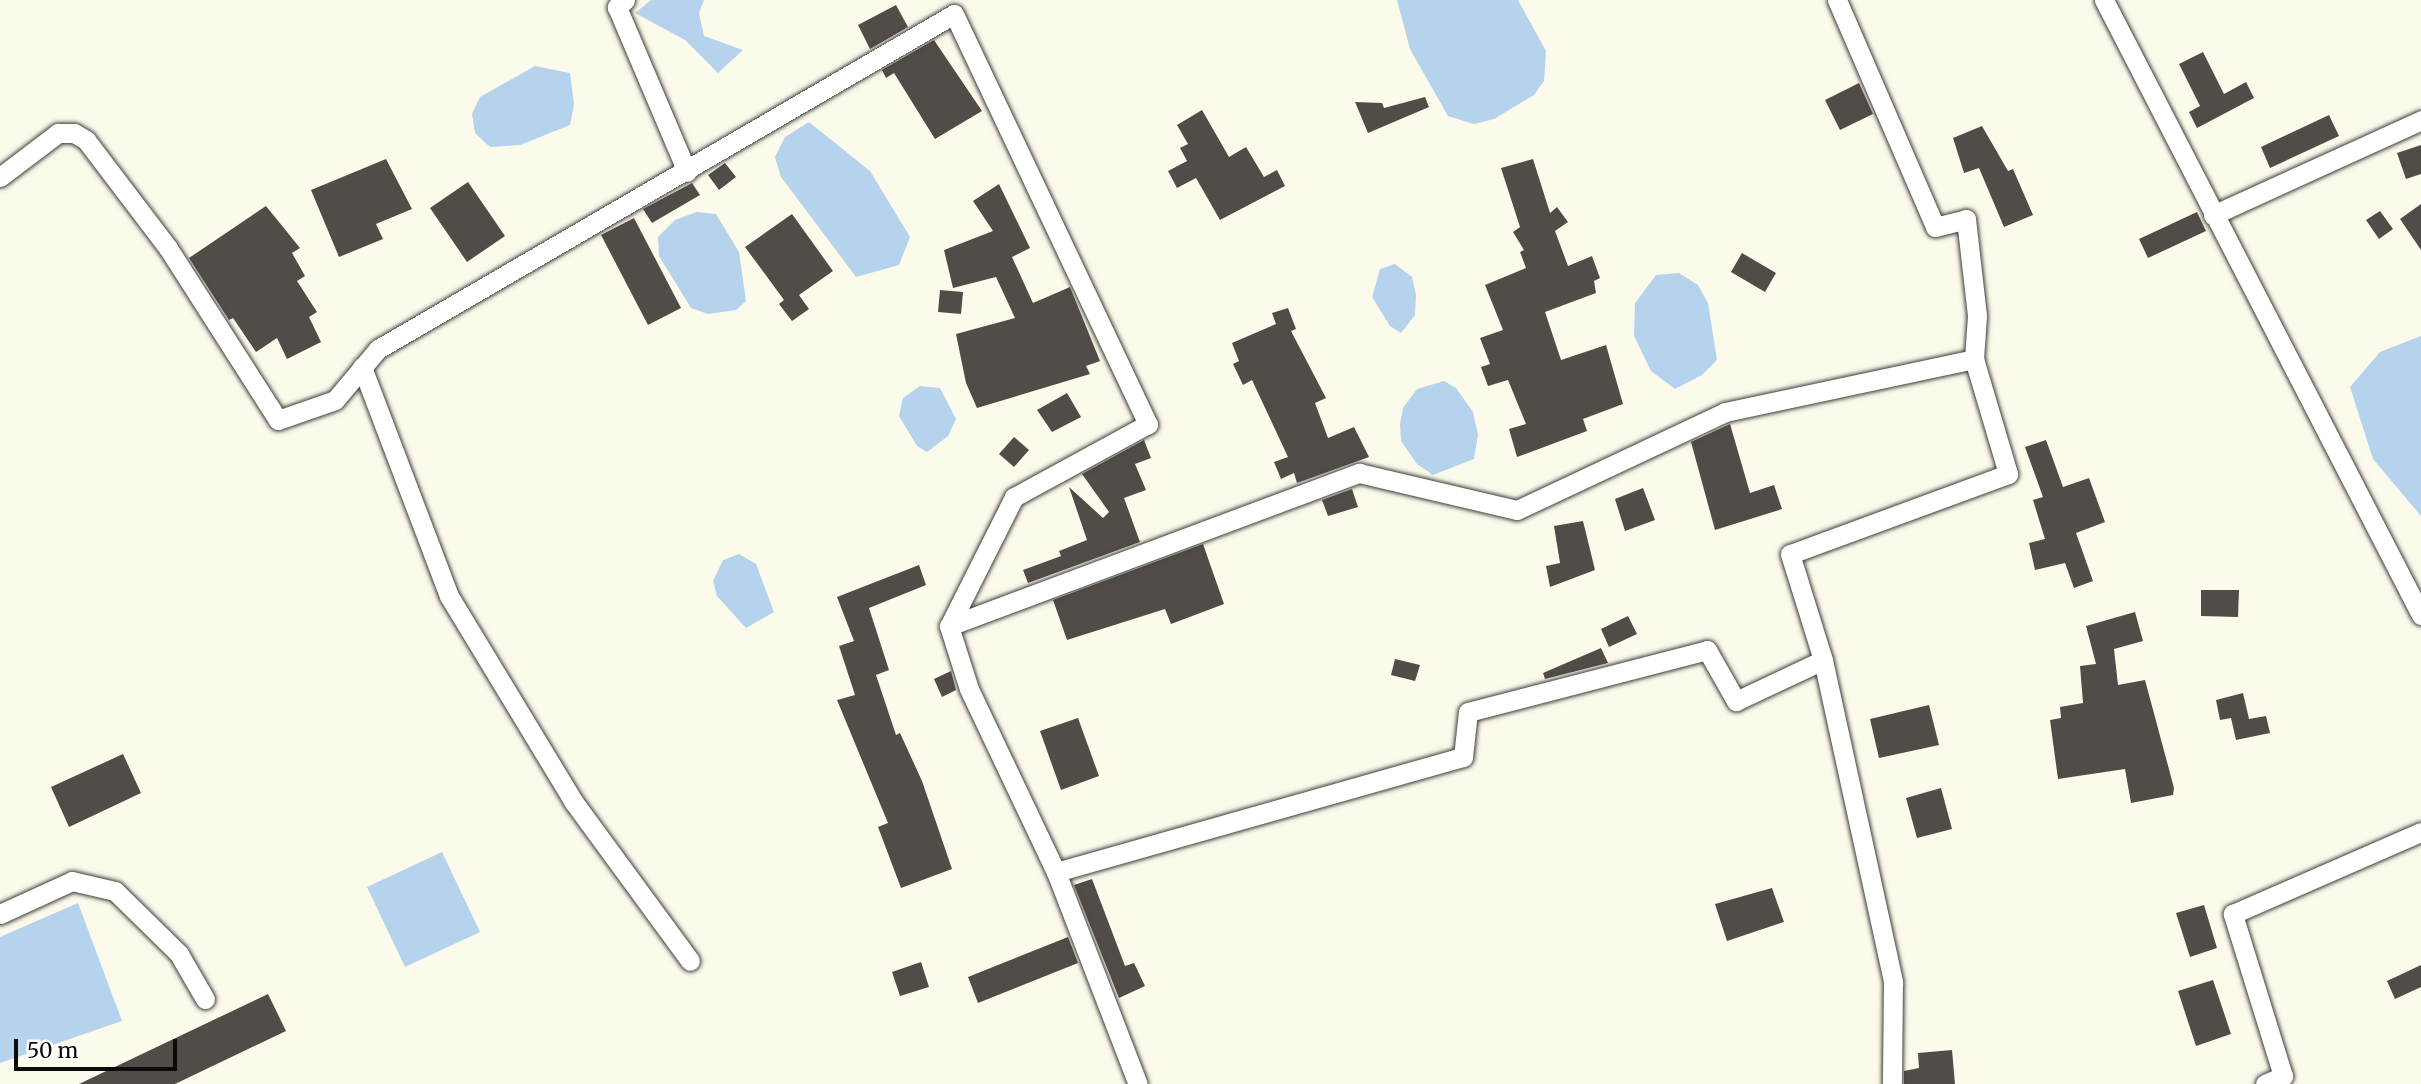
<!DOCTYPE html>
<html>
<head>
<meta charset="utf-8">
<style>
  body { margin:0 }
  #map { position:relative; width:2421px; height:1084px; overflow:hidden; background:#fcfaea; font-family:Merriweather,serif }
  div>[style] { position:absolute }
  .water>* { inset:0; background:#b5d3ed }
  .building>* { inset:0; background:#514c48 }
  .roads { filter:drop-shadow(0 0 2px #3d3d3d) drop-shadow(0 0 2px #3d3d3d) }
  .street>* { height:19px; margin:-9.5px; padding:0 9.5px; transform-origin:9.5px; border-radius:9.5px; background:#fff }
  span { translate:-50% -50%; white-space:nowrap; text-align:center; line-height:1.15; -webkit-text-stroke:7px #fff; paint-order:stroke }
  .scale { position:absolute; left:14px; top:1039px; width:163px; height:32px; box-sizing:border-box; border:4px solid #0a0a0a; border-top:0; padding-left:9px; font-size:21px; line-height:24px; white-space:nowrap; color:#0a0a0a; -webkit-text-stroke:5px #fff; paint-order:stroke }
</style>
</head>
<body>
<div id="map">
  <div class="water">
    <i style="clip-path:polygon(651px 0,704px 0,699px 13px,704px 36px,743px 50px,718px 73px,685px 40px,635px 13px)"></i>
    <i style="clip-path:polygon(1397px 0,1518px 0,1546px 51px,1544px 81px,1534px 95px,1494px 119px,1474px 124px,1448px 116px,1410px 49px)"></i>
    <i style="clip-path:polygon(535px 66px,570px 73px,574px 104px,570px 125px,520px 145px,490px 147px,475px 133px,472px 114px,480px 97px)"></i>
    <i style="clip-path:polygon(809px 122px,870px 171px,910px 237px,899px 265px,856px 277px,781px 177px,775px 157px,785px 137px)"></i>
    <i style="clip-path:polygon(697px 212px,716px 214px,739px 252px,746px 301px,736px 310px,708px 314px,691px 308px,659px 256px,658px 237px,675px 220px)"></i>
    <i style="clip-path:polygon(1395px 264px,1412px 277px,1416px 295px,1415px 315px,1401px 333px,1390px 326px,1372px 297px,1380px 269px)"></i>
    <i style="clip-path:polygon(1679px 273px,1698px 285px,1708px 303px,1717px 360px,1702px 375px,1675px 389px,1651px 371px,1634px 336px,1635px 303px,1656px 275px)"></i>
    <i style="clip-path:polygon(2421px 336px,2421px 516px,2373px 459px,2350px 387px,2380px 352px)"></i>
    <i style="clip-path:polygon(1444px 381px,1456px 388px,1473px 412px,1478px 435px,1474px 459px,1433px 475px,1417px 464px,1401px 441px,1400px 424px,1403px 408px,1417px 389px)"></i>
    <i style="clip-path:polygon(920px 386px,940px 388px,956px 419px,948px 436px,927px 452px,917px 446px,899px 416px,903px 398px)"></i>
    <i style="clip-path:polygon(739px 554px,756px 564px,774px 612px,746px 628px,717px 596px,713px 581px,723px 560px)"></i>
    <i style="clip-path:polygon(442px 852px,480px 932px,405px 967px,367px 887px)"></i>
    <i style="clip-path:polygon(78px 903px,122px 1021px,0 1063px,0 937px)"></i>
  </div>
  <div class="building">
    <i style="clip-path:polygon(896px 5px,908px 27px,870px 49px,858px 25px)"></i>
    <i style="clip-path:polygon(934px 40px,982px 111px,935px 139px,894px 73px,886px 78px,882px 70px)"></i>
    <i style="clip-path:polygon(2203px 52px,2224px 94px,2246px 82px,2254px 98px,2197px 128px,2189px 112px,2200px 106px,2179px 64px)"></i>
    <i style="clip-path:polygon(1859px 83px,1873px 114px,1840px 130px,1825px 100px)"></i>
    <i style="clip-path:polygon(1425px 97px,1429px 107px,1368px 133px,1355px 102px,1382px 103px,1384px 108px)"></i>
    <i style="clip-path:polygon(1202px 110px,1229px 157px,1246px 147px,1264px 177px,1277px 170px,1285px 186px,1220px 220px,1196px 178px,1177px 188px,1168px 171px,1187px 161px,1180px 148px,1188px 144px,1177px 125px)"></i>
    <i style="clip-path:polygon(2329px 115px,2339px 136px,2270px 168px,2261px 147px)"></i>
    <i style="clip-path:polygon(1982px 126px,2008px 171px,2013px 169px,2033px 215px,2004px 227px,1979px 168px,1964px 173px,1953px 138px)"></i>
    <i style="clip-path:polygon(2421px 145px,2421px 174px,2406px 179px,2397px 153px)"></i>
    <i style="clip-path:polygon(386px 159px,412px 209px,376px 224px,383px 239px,339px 257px,311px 190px)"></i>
    <i style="clip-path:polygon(1533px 159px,1550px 213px,1557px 207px,1568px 222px,1555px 231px,1568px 266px,1592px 256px,1600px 278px,1594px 281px,1596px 293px,1545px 312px,1561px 360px,1606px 345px,1623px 404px,1583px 419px,1587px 431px,1517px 457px,1509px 429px,1526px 424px,1508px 380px,1488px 386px,1481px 367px,1490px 364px,1480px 338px,1503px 330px,1485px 285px,1526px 268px,1520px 252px,1524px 250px,1513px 232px,1520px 227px,1501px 168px)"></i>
    <i style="clip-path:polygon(725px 163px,736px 177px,719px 190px,708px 175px)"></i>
    <i style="clip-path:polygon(468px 182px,505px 236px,467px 262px,430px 208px)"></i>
    <i style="clip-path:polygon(692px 183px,700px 195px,652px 223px,643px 209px)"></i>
    <i style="clip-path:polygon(999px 184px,1030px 248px,1012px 257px,1033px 303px,1070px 287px,1100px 361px,1086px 366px,1090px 374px,977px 408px,966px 383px,956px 334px,1015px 318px,996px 277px,953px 288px,944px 250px,993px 231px,973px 201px)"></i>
    <i style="clip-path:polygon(2421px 204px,2421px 250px,2400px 219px)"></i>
    <i style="clip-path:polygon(266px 206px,300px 248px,292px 253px,305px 276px,297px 281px,317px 312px,309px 317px,321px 342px,287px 359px,277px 338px,256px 352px,233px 318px,229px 320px,189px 258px)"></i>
    <i style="clip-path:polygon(2380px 211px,2393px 229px,2379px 239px,2366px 220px)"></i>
    <i style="clip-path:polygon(2197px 212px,2206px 231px,2148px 258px,2139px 239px)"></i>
    <i style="clip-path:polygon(792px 214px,833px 271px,799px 295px,809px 309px,792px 321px,779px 304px,784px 300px,745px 247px)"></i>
    <i style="clip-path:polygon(634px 218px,681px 308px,648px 325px,601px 235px)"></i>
    <i style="clip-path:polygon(1742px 253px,1776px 273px,1765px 292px,1731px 272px)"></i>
    <i style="clip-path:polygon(940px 290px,963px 292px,961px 314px,938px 312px)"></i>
    <i style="clip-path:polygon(1288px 308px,1296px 329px,1291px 331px,1326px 398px,1315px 403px,1328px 438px,1354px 427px,1369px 457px,1297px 483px,1294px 473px,1281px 479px,1274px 462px,1288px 457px,1252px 380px,1243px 385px,1233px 364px,1239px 361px,1232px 343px,1276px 324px,1272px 313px)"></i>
    <i style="clip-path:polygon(1067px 393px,1081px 417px,1052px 432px,1037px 410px)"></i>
    <i style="clip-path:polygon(1730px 424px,1750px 493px,1774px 485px,1782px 509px,1715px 530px,1691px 442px)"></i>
    <i style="clip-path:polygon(1014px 437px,1029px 450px,1014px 467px,999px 454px)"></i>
    <i style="clip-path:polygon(1144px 440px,1151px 458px,1135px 464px,1146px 490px,1124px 498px,1140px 542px,1028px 583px,1023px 570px,1061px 556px,1059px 551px,1087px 540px,1069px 487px,1103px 518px,1109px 512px,1082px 474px)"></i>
    <i style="clip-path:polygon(2046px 440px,2063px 487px,2089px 478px,2105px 522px,2076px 533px,2093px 581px,2074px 588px,2065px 563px,2035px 570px,2029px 543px,2045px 539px,2033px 500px,2043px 497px,2025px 447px)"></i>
    <i style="clip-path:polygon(1643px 488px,1655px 520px,1625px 531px,1615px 499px)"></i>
    <i style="clip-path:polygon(1352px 489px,1358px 507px,1328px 516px,1322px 500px)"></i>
    <i style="clip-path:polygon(1583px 521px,1595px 570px,1550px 587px,1546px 566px,1560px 563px,1554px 526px)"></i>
    <i style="clip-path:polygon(1203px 544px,1224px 604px,1171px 624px,1165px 609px,1067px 640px,1053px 600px)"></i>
    <i style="clip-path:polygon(919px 565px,926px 585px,869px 608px,889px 670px,876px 675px,896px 735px,900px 733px,922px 781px,952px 869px,901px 888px,878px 827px,888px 823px,837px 700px,855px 695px,839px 646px,854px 641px,837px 597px)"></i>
    <i style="clip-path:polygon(2201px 590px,2239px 590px,2238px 617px,2201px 616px)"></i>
    <i style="clip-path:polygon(2135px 612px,2143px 641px,2114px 649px,2118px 685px,2145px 680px,2174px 788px,2173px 795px,2131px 803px,2125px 769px,2058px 779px,2050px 720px,2061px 718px,2060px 707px,2083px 703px,2080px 666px,2096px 664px,2086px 626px)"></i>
    <i style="clip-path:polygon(1628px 616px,1637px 634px,1609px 647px,1601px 629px)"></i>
    <i style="clip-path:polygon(1601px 648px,1608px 663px,1545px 679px,1543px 673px)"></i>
    <i style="clip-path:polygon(1395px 659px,1420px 665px,1415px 681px,1391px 675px)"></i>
    <i style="clip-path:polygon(951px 671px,956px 690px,942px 697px,934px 679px)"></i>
    <i style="clip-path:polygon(2243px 693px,2249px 719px,2266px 716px,2270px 733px,2236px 740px,2231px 718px,2220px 720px,2216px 700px)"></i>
    <i style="clip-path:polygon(1929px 705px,1939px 745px,1879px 758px,1870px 719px)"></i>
    <i style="clip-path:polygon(1078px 718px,1099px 776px,1061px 790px,1040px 731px)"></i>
    <i style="clip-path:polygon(123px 754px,141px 793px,69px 827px,51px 787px)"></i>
    <i style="clip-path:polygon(1941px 788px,1952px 829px,1917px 838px,1906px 798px)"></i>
    <i style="clip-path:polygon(1092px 879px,1125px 966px,1134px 963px,1145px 986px,1119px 998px,1074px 885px)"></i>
    <i style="clip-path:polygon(1772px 888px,1784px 922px,1727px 941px,1715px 904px)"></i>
    <i style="clip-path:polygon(2204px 905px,2217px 948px,2190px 957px,2176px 913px)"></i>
    <i style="clip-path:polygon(1068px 937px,1078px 963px,978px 1003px,968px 977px)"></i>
    <i style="clip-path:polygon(921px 962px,929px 987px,900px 996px,892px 972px)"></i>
    <i style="clip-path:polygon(2421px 965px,2421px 987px,2395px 999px,2387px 981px)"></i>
    <i style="clip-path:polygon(2213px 980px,2231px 1034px,2196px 1046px,2178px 991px)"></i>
    <i style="clip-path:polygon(268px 994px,286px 1031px,175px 1084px,79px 1084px)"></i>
    <i style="clip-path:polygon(1952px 1050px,1955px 1084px,1904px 1084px,1904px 1071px,1919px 1068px,1918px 1053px)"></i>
  </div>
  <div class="roads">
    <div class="street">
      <i style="left:625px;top:0;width:11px;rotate:139deg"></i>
      <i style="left:617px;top:7px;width:179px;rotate:67deg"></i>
      <i style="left:1837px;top:0;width:247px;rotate:66.6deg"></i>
      <i style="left:1935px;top:227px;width:32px;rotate:-14deg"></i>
      <i style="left:1966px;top:219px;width:98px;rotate:83.5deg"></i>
      <i style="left:1977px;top:316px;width:43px;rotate:94deg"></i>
      <i style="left:1974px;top:359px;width:120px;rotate:73.5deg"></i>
      <i style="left:2008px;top:474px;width:232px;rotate:159.8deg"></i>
      <i style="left:1790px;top:554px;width:111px;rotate:72.7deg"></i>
      <i style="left:1823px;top:660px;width:330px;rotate:77.7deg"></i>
      <i style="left:1893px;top:982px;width:102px;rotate:90.6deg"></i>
      <i style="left:2104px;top:0;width:692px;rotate:62.73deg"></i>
      <i style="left:0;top:177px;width:73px;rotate:-37.2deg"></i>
      <i style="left:58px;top:133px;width:16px"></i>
      <i style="left:74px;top:133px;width:14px;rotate:30deg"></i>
      <i style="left:86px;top:140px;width:136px;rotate:52.8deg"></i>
      <i style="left:168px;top:248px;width:204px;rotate:57.4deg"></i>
      <i style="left:278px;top:420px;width:60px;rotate:-19.3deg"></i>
      <i style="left:335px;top:400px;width:67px;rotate:-49.9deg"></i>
      <i style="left:378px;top:349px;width:666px;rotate:-30.18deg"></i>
      <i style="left:954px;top:14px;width:454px;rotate:64.7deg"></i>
      <i style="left:1148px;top:424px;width:153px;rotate:151.4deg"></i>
      <i style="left:1014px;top:497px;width:144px;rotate:116.7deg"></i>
      <i style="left:949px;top:626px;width:66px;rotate:72.4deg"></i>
      <i style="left:969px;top:689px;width:203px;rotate:64.6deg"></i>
      <i style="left:1056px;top:872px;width:423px;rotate:-15.8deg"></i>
      <i style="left:1463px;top:757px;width:45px;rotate:-83.7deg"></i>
      <i style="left:1468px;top:712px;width:247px;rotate:-14.5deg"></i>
      <i style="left:1707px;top:650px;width:59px;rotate:60.4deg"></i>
      <i style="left:1736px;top:701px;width:96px;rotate:-25.2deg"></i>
      <i style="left:2213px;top:215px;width:229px;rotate:-24.5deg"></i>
      <i style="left:362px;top:367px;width:245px;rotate:69.2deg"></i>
      <i style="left:449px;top:596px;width:240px;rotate:58.8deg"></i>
      <i style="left:573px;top:801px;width:198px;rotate:53.8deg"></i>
      <i style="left:949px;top:626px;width:438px;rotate:-20.5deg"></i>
      <i style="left:1359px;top:473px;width:162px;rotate:13.2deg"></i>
      <i style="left:1517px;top:510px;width:230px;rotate:-25.2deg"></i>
      <i style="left:1725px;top:412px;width:255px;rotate:-12deg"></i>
      <i style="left:1056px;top:872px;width:227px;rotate:68.9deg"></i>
      <i style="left:0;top:914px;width:79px;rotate:-24.6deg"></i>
      <i style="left:72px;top:881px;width:44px;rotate:13.1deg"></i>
      <i style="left:115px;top:891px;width:90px;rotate:44.5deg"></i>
      <i style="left:179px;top:954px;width:52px;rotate:60deg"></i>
      <i style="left:2265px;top:1084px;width:20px;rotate:-24deg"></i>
      <i style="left:2283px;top:1076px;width:170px;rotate:-107.2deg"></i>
      <i style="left:2233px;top:914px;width:205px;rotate:-23.6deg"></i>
    </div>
  </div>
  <div class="scale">50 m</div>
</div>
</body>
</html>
